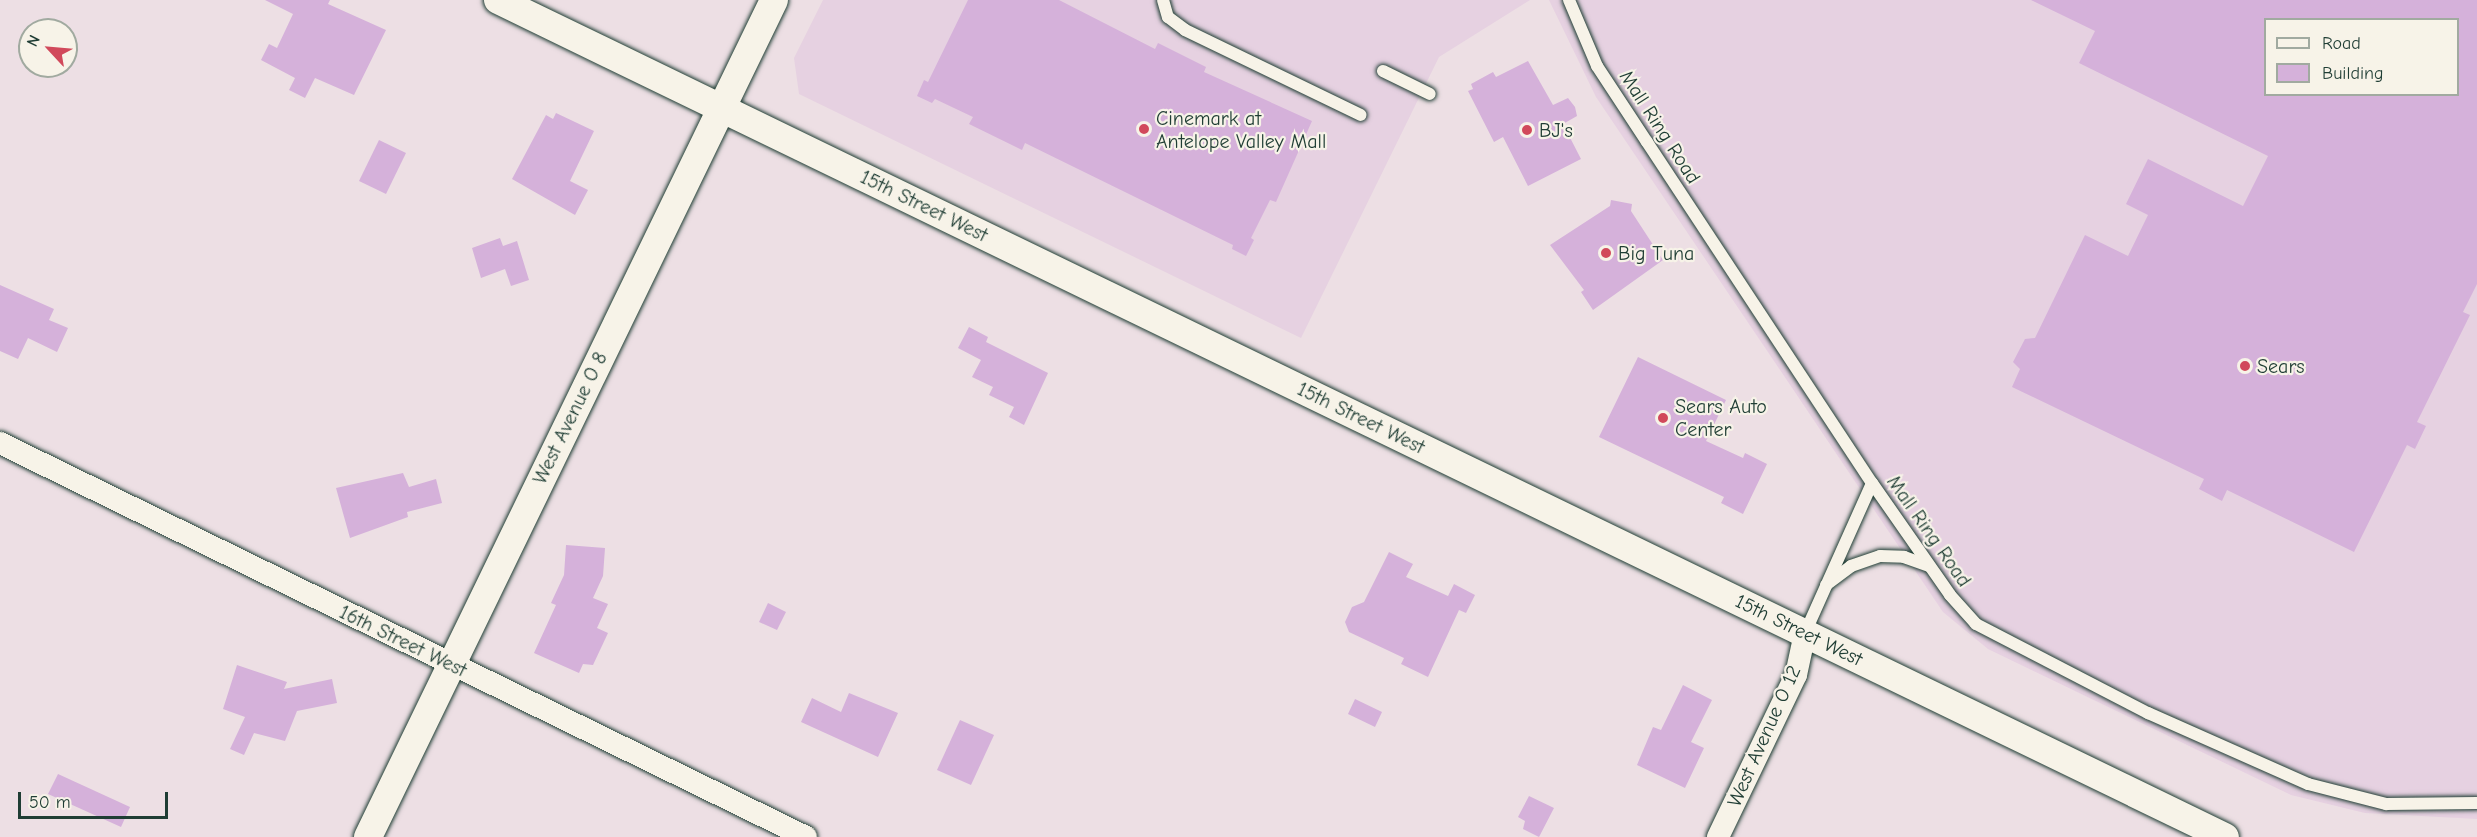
<!DOCTYPE html>
<html>
<head>
<meta charset="utf-8">
<style>
  body { margin:0 }
  #map { position:relative; width:2477px; height:837px; overflow:hidden; background:#eddfe4; font-family:"Comic Neue",sans-serif }
  div>[style] { position:absolute }
  .built>* { inset:0; background:#e6d1e1 }
  .building>* { inset:0; background:#d5b1da }
  .roads { filter:drop-shadow(0 0 2px #1f3d34) drop-shadow(0 0 2px #1f3d34) }
  .service>* { height:12px; margin:-6px; padding:0 6px; transform-origin:6px; border-radius:6px; background:#f7f3e8 }
  .minor>* { height:22px; margin:-11px; padding:0 11px; transform-origin:11px; border-radius:11px; background:#f7f3e8 }
  .tertiary>* { height:28px; margin:-14px; padding:0 14px; transform-origin:14px; border-radius:14px; background:#f7f3e8 }
  .dots>* { width:16px; height:16px; translate:-50% -50%; box-sizing:border-box; border:3px solid #f7f3e8; border-radius:50% }
  span { translate:-50% -50%; white-space:nowrap; text-align:center; line-height:1.15; -webkit-text-stroke:4.5px #f7f3e8; paint-order:stroke }
  .poi-label { font-size:20px; color:#1f3d34 }
  .left { translate:0 -50%; text-align:left }
  .street-label { font-size:20px; color:#1f3d34 }
  .legend { position:absolute; left:2264px; top:18px; width:195px; height:78px; box-sizing:border-box; background:#f7f3e8; border:2px solid #a1aaa0; margin:0; padding:8px 10px; list-style:none; font-size:18px; color:#1f3d34 }
  .legend li { display:flex; align-items:center; gap:12px; height:30px }
  .legend b { width:30px; border:2px solid #a1aaa0 }
  .north { position:absolute; left:18px; top:18px; width:60px; height:60px; box-sizing:border-box; background:#f7f3e8; border:2px solid #a1aaa0; border-radius:50%; rotate:296deg; font-size:16px; font-weight:700; line-height:24px; text-align:center; color:#1f3d34 }
  .north::after { content:''; display:block; margin:auto; width:21px; height:27px; background:#d1495b; clip-path:polygon(50% 0,100% 100%,50% 72%,0 100%) }
  .scale { position:absolute; left:18px; top:792px; width:150px; height:27px; box-sizing:border-box; border:3px solid #1f3d34; border-top:0; padding-left:8px; font-size:18px; line-height:21px; white-space:nowrap; color:#1f3d34; -webkit-text-stroke:4px #f7f3e8; paint-order:stroke }
</style>
</head>
<body>
<div id="map">
  <div class="built">
    <i style="clip-path:polygon(823px 0,1530px 0,1439px 57px,1301px 338px,799px 94px,794px 58px)"></i>
    <i style="clip-path:polygon(evenodd,1549px 0,2477px 0,2477px 819px,2365px 813px,2291px 795px,1988px 649px,1943px 612px,1596px 97px,1549px 0,2266px 20px,2458px 20px,2458px 94px,2266px 94px,2266px 20px)"></i>
  </div>
  <div class="building">
    <i style="clip-path:polygon(265px 0,330px 0,328px 4px,386px 30px,354px 95px,315px 78px,305px 98px,289px 90px,295px 78px,261px 60px,269px 44px,277px 48px,293px 14px)"></i>
    <i style="clip-path:polygon(968px 0,1059px 0,1155px 49px,1158px 43px,1206px 67px,1204px 72px,1312px 121px,1276px 202px,1270px 200px,1251px 238px,1254px 240px,1246px 256px,1232px 249px,1233px 245px,1025px 143px,1022px 150px,969px 124px,973px 117px,935px 99px,932px 103px,917px 96px,924px 80px,928px 82px)"></i>
    <i style="clip-path:polygon(evenodd,2031px 0,2477px 0,2477px 284px,2463px 312px,2470px 315px,2417px 422px,2426px 426px,2415px 449px,2407px 445px,2354px 552px,2227px 490px,2222px 501px,2199px 489px,2204px 479px,2012px 387px,2020px 369px,2013px 362px,2025px 339px,2035px 338px,2085px 235px,2128px 256px,2148px 215px,2126px 204px,2148px 159px,2243px 206px,2268px 156px,2079px 63px,2095px 31px,2031px 0,2265px 20px,2457px 20px,2457px 94px,2265px 94px,2265px 20px)"></i>
    <i style="clip-path:polygon(1528px 61px,1553px 105px,1568px 98px,1575px 107px,1577px 116px,1563px 124px,1581px 159px,1528px 186px,1503px 137px,1494px 142px,1468px 91px,1473px 89px,1471px 84px,1493px 72px,1496px 77px)"></i>
    <i style="clip-path:polygon(556px 113px,594px 131px,570px 181px,588px 190px,575px 215px,512px 179px,546px 115px,553px 119px)"></i>
    <i style="clip-path:polygon(379px 140px,406px 153px,386px 194px,359px 181px)"></i>
    <i style="clip-path:polygon(1611px 200px,1632px 204px,1631px 211px,1663px 260px,1593px 310px,1581px 292px,1584px 290px,1550px 245px,1610px 206px)"></i>
    <i style="clip-path:polygon(500px 238px,503px 246px,517px 241px,529px 280px,511px 286px,505px 269px,481px 278px,472px 248px)"></i>
    <i style="clip-path:polygon(0 285px,54px 309px,49px 320px,68px 328px,57px 352px,28px 338px,18px 359px,0 351px)"></i>
    <i style="clip-path:polygon(969px 327px,988px 337px,986px 342px,1048px 373px,1024px 425px,1009px 417px,1014px 407px,989px 395px,993px 387px,972px 377px,981px 360px,958px 348px)"></i>
    <i style="clip-path:polygon(1638px 357px,1726px 400px,1706px 441px,1743px 458px,1745px 453px,1767px 464px,1743px 514px,1721px 503px,1724px 497px,1599px 437px)"></i>
    <i style="clip-path:polygon(403px 473px,409px 487px,436px 479px,442px 503px,407px 512px,408px 517px,350px 538px,336px 488px)"></i>
    <i style="clip-path:polygon(566px 545px,605px 548px,603px 576px,593px 598px,608px 604px,597px 628px,608px 633px,593px 665px,583px 664px,579px 673px,534px 653px,556px 605px,551px 603px,564px 575px)"></i>
    <i style="clip-path:polygon(1389px 552px,1413px 564px,1406px 577px,1448px 596px,1454px 584px,1475px 595px,1466px 613px,1459px 610px,1428px 677px,1401px 664px,1404px 658px,1349px 632px,1345px 622px,1352px 607px,1364px 602px)"></i>
    <i style="clip-path:polygon(768px 603px,786px 612px,777px 630px,759px 622px)"></i>
    <i style="clip-path:polygon(237px 665px,287px 682px,284px 689px,332px 679px,337px 703px,297px 711px,285px 741px,254px 733px,244px 755px,230px 749px,245px 717px,223px 709px)"></i>
    <i style="clip-path:polygon(1683px 685px,1712px 700px,1691px 742px,1704px 748px,1685px 788px,1637px 765px,1653px 727px,1661px 730px)"></i>
    <i style="clip-path:polygon(849px 693px,898px 713px,878px 757px,801px 722px,812px 698px,841px 712px)"></i>
    <i style="clip-path:polygon(1355px 699px,1382px 712px,1375px 727px,1348px 714px)"></i>
    <i style="clip-path:polygon(960px 720px,994px 735px,971px 785px,937px 770px)"></i>
    <i style="clip-path:polygon(58px 774px,130px 807px,121px 827px,48px 794px)"></i>
    <i style="clip-path:polygon(1529px 796px,1554px 808px,1539px 837px,1523px 829px,1525px 821px,1518px 817px)"></i>
  </div>
  <div class="roads">
    <div class="service">
      <i style="left:1163px;top:0;width:18px;rotate:74deg"></i>
      <i style="left:1168px;top:17px;width:21px;rotate:37deg"></i>
      <i style="left:1185px;top:30px;width:195px;rotate:25.8deg"></i>
      <i style="left:1569px;top:0;width:72px;rotate:67deg"></i>
      <i style="left:1597px;top:66px;width:91px;rotate:56.7deg"></i>
      <i style="left:1647px;top:142px;width:409px;rotate:56.6deg"></i>
      <i style="left:1872px;top:483px;width:136px;rotate:55.1deg"></i>
      <i style="left:1950px;top:595px;width:39px;rotate:48deg"></i>
      <i style="left:1976px;top:624px;width:194px;rotate:27.4deg"></i>
      <i style="left:2148px;top:713px;width:175px;rotate:23.9deg"></i>
      <i style="left:2308px;top:784px;width:81px;rotate:14.4deg"></i>
      <i style="left:2386px;top:804px;width:91px;rotate:-0.6deg"></i>
      <i style="left:1383px;top:71px;width:52px;rotate:26.1deg"></i>
      <i style="left:1826px;top:585px;width:31px;rotate:-37deg"></i>
      <i style="left:1851px;top:566px;width:31px;rotate:-19deg"></i>
      <i style="left:1880px;top:556px;width:24px;rotate:2deg"></i>
      <i style="left:1904px;top:557px;width:27px;rotate:20deg"></i>
      <i style="left:1805px;top:633px;width:164px;rotate:-65.9deg"></i>
    </div>
    <div class="minor">
      <i style="left:0;top:443px;width:897px;rotate:26.05deg"></i>
      <i style="left:1718px;top:837px;width:180px;rotate:-64.3deg"></i>
      <i style="left:1796px;top:675px;width:43px;rotate:-77.9deg"></i>
    </div>
    <div class="tertiary">
      <i style="left:498px;top:0;width:1919px;rotate:25.86deg"></i>
      <i style="left:368px;top:837px;width:930px;rotate:-64.12deg"></i>
    </div>
  </div>
  <div class="dots">
    <i style="left:1144px;top:129px;background:#d1495b"></i>
    <i style="left:1527px;top:130px;background:#d1495b"></i>
    <i style="left:1606px;top:253px;background:#d1495b"></i>
    <i style="left:2245px;top:366px;background:#d1495b"></i>
    <i style="left:1663px;top:418px;background:#d1495b"></i>
  </div>
  <div class="poi-label">
    <span class="left" style="left:1156px;top:130px">Cinemark at<br>Antelope Valley Mall</span>
    <span class="left" style="left:1539px;top:130px">BJ's</span>
    <span class="left" style="left:1618px;top:253px">Big Tuna</span>
    <span class="left" style="left:2257px;top:366px">Sears</span>
    <span class="left" style="left:1675px;top:418px">Sears Auto<br>Center</span>
  </div>
  <div class="street-label">
    <span style="left:1660px;top:127px;rotate:57deg">Mall Ring Road</span>
    <span style="left:924px;top:206px;rotate:26deg">15th Street West</span>
    <span style="left:570px;top:418px;rotate:-64deg">West Avenue O 8</span>
    <span style="left:1361px;top:418px;rotate:26deg">15th Street West</span>
    <span style="left:1929px;top:531px;rotate:55deg">Mall Ring Road</span>
    <span style="left:1799px;top:630px;rotate:26deg">15th Street West</span>
    <span style="left:403px;top:641px;rotate:26deg">16th Street West</span>
    <span style="left:1764px;top:736px;rotate:-66deg">West Avenue O 12</span>
  </div>
  <ul class="legend">
  <li><b style="height:8px;background:#f7f3e8"></b>Road</li>
  <li><b style="height:16px;background:#d5b1da"></b>Building</li>
  </ul>
  <div class="north">N</div>
  <div class="scale">50 m</div>
</div>
</body>
</html>
